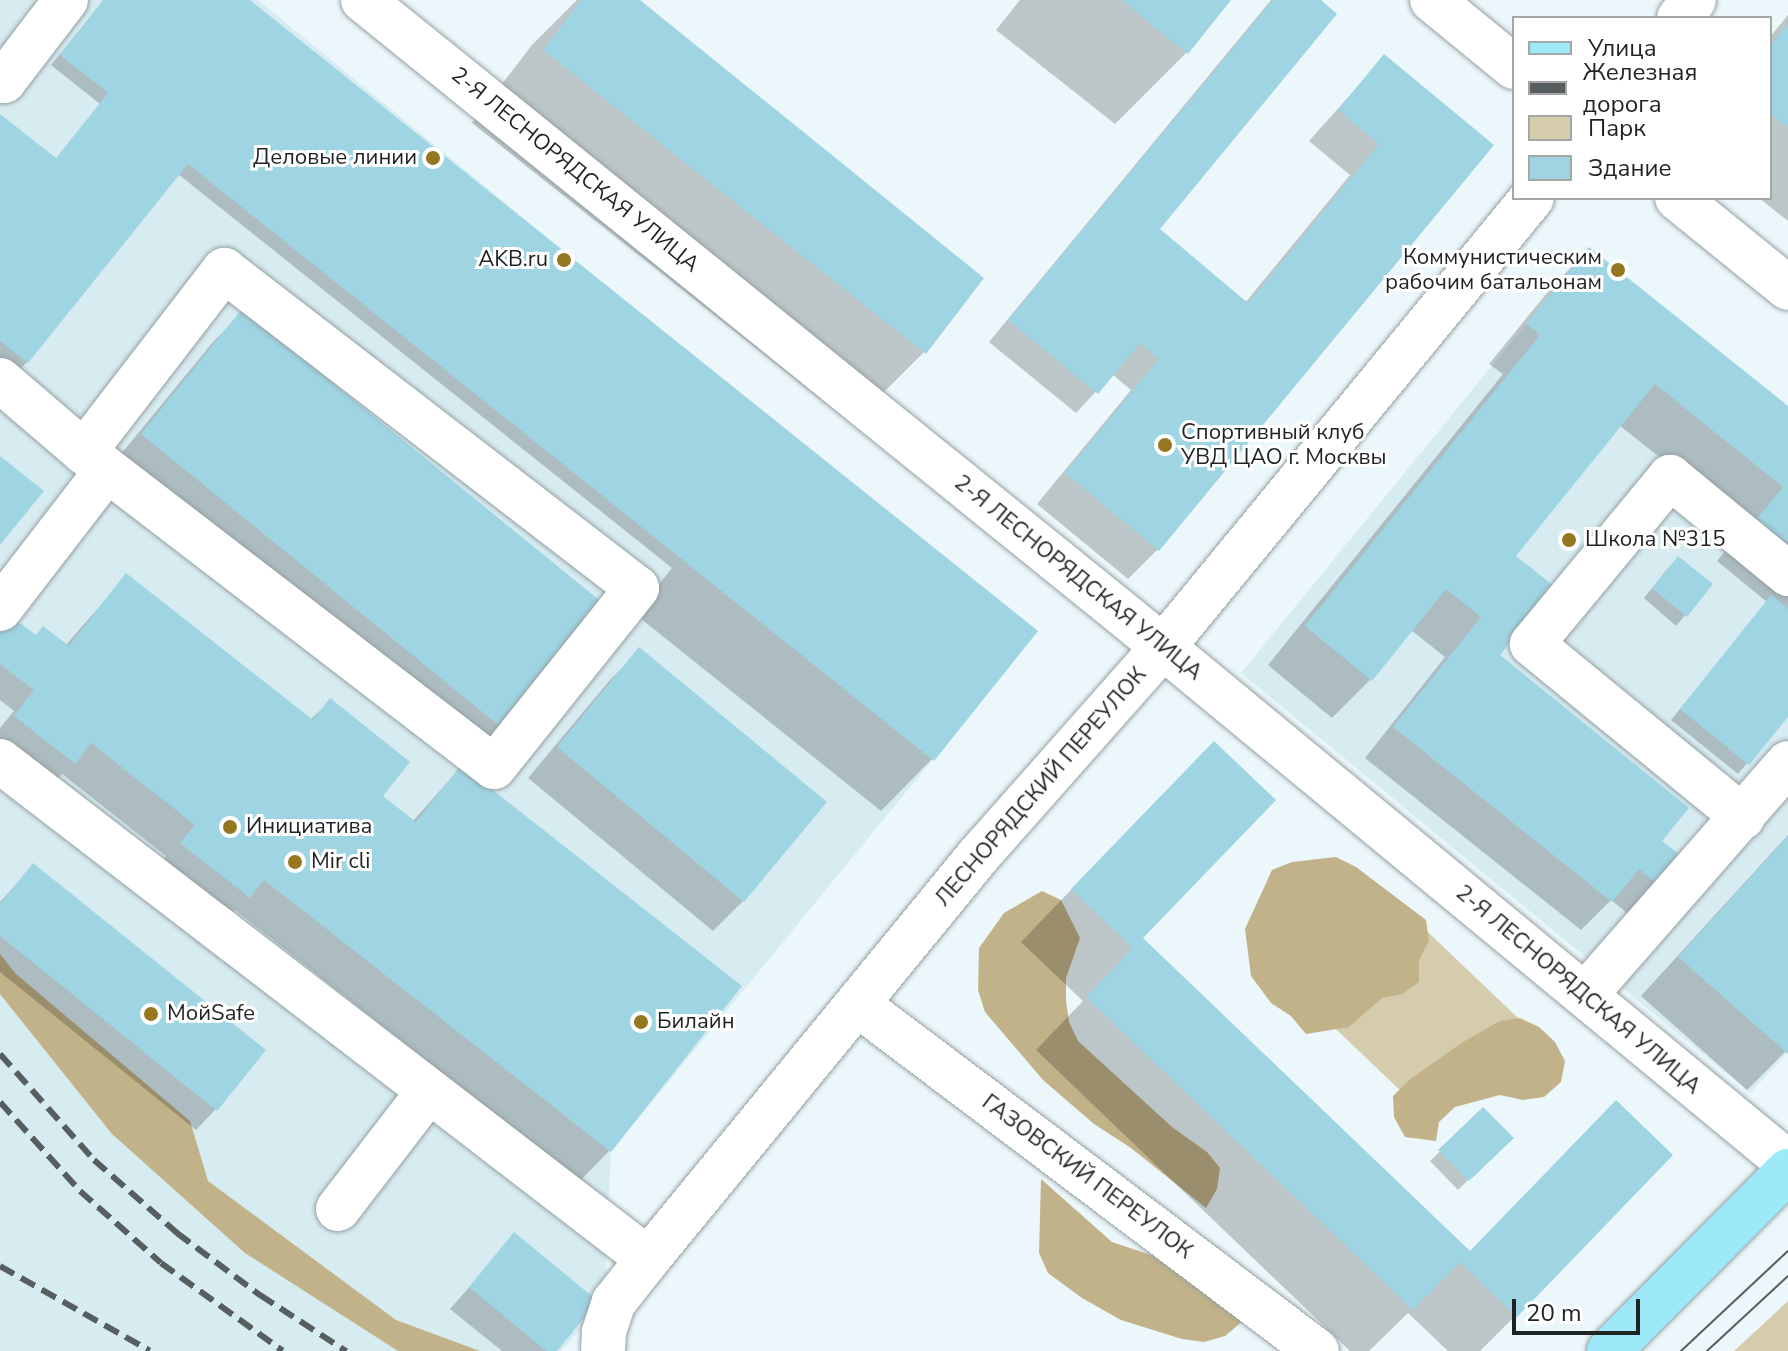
<!DOCTYPE html>
<html>
<head>
<meta charset="utf-8">
<style>
  body { margin:0 }
  #map { position:relative; width:1788px; height:1351px; overflow:hidden; background:#ebf7fa; font-family:"Nunito Sans",sans-serif }
  div>[style] { position:absolute }
  .built>* { inset:0; background:#d7ecf1 }
  .green>* { inset:0; background:#d5cbad }
  .forest>* { inset:0; background:#c1b289 }
  .shadow>* { inset:0; background:#0003 }
  .building>* { inset:0; background:#9fd4e2 }
  .roads { filter:drop-shadow(0 0 2px #95a0a3) drop-shadow(0 0 2px #95a0a3) }
  .minor>* { height:44px; margin:-22px; padding:0 22px; transform-origin:22px; border-radius:22px; background:#fff }
  .major>* { height:44px; margin:-22px; padding:0 22px; transform-origin:22px; border-radius:22px; background:#9de9fa }
  .tram>* { height:2px; margin:-1px; padding:0 1px; transform-origin:1px; border-radius:1px; background:#575e5f }
  .rail>* { height:6px; margin-top:-3px; transform-origin:0; background:repeating-linear-gradient(90deg,#575e5f 0 16px,transparent 0 24px) }
  .dots>* { width:22px; height:22px; translate:-50% -50%; box-sizing:border-box; border:4px solid #fff; border-radius:50% }
  span { translate:-50% -50%; white-space:nowrap; text-align:center; line-height:1.15; -webkit-text-stroke:6px #fff; paint-order:stroke }
  .poi-label { font-size:22px; color:#1f2324 }
  .right { translate:-100% -50%; text-align:right }
  .left { translate:0 -50%; text-align:left }
  .street-label { font-size:22px; color:#1f2324 }
  .legend { position:absolute; left:1512px; top:16px; width:260px; height:184px; box-sizing:border-box; background:#fff; border:2px solid #a5a7a7; margin:0; padding:10px 14px; list-style:none; font-size:24px; color:#1f2324 }
  .legend li { display:flex; align-items:center; gap:16px; height:40px }
  .legend b { width:40px; border:2px solid #a5a7a7 }
  .scale { position:absolute; left:1512px; top:1299px; width:128px; height:36px; box-sizing:border-box; border:4px solid #1f2324; border-top:0; padding-left:10px; font-size:24px; line-height:28px; white-space:nowrap; color:#1f2324; -webkit-text-stroke:6px #fff; paint-order:stroke }
</style>
</head>
<body>
<div id="map">
  <div class="built">
    <i style="clip-path:polygon(0 0,258px 0,570px 256px,1038px 631px,611px 1152px,604px 1303px,561px 1351px,0 1351px)"></i>
    <i style="clip-path:polygon(1589px 247px,1788px 406px,1788px 1052px,1750px 1093px,1241px 673px)"></i>
  </div>
  <div class="green">
    <i style="clip-path:polygon(1410px 915px,1518px 1018px,1425px 1114px,1317px 1011px)"></i>
    <i style="clip-path:polygon(1788px 1301px,1788px 1351px,1734px 1351px)"></i>
  </div>
  <div class="forest">
    <i style="clip-path:polygon(1336px 857px,1356px 867px,1426px 920px,1429px 941px,1419px 960px,1419px 982px,1402px 994px,1382px 998px,1349px 1027px,1306px 1034px,1291px 1016px,1271px 1003px,1251px 976px,1245px 929px,1272px 870px,1292px 862px)"></i>
    <i style="clip-path:polygon(1042px 891px,1061px 900px,1080px 938px,1066px 978px,1066px 1000px,1069px 1022px,1078px 1041px,1172px 1127px,1207px 1152px,1220px 1168px,1217px 1189px,1206px 1208px,1131px 1148px,1094px 1124px,1043px 1080px,985px 1012px,978px 990px,979px 948px,1004px 913px)"></i>
    <i style="clip-path:polygon(0 954px,16px 974px,190px 1121px,208px 1181px,396px 1320px,480px 1351px,398px 1351px,245px 1253px,112px 1134px,0 994px)"></i>
    <i style="clip-path:polygon(1520px 1018px,1539px 1027px,1555px 1042px,1565px 1061px,1561px 1082px,1544px 1097px,1523px 1100px,1500px 1095px,1455px 1107px,1439px 1122px,1436px 1141px,1405px 1137px,1394px 1117px,1393px 1096px,1409px 1080px,1463px 1042px,1500px 1021px)"></i>
    <i style="clip-path:polygon(1041px 1179px,1112px 1242px,1154px 1256px,1194px 1277px,1243px 1321px,1225px 1336px,1204px 1342px,1182px 1339px,1121px 1320px,1082px 1298px,1048px 1273px,1039px 1253px)"></i>
  </div>
  <div class="shadow">
    <i style="clip-path:polygon(104px 0,247px 0,932px 759px,881px 811px,635px 614px,672px 568px,178px 174px,27px 362px,17px 372px,0 358px,0 116px,55px 160px,100px 104px,51px 65px)"></i>
    <i style="clip-path:polygon(577px 0,637px 0,924px 352px,852px 424px,472px 123px,532px 45px)"></i>
    <i style="clip-path:polygon(1020px 0,1229px 0,1187px 52px,1115px 124px,996px 30px)"></i>
    <i style="clip-path:polygon(1271px 0,1318px 0,1157px 230px,1245px 303px,1350px 175px,1309px 141px,1384px 57px,1491px 145px,1158px 549px,1128px 579px,1037px 504px,1131px 390px,1112px 374px,1076px 413px,989px 342px)"></i>
    <i style="clip-path:polygon(1788px 15px,1788px 221px,1759px 198px,1770px 198px,1770px 37px)"></i>
    <i style="clip-path:polygon(1589px 249px,1788px 409px,1788px 714px,1738px 774px,1671px 720px,1767px 602px,1717px 561px,1746px 526px,1619px 425px,1513px 556px,1497px 656px,1659px 841px,1688px 863px,1636px 920px,1611px 900px,1581px 930px,1365px 758px,1445px 657px,1411px 630px,1371px 679px,1332px 718px,1268px 665px,1503px 374px,1489px 364px,1551px 288px)"></i>
    <i style="clip-path:polygon(243px 312px,501px 727px,471px 757px,112px 465px,213px 342px)"></i>
    <i style="clip-path:polygon(1668px 568px,1710px 585px,1676px 626px,1644px 598px)"></i>
    <i style="clip-path:polygon(126px 576px,310px 720px,330px 701px,381px 796px,412px 822px,461px 767px,740px 986px,609px 1151px,580px 1181px,235px 910px,219px 926px,152px 874px,166px 856px,62px 774px,43px 793px,0 758px,0 728px,14px 711px,0 700px,0 626px,65px 646px)"></i>
    <i style="clip-path:polygon(640px 650px,743px 901px,713px 931px,528px 778px,610px 680px)"></i>
    <i style="clip-path:polygon(1162px 795px,1140px 938px,1516px 1315px,1480px 1351px,1448px 1351px,1408px 1313px,1369px 1351px,1350px 1351px,1036px 1050px,1083px 1001px,1021px 942px)"></i>
    <i style="clip-path:polygon(1788px 835px,1788px 1049px,1747px 1090px,1641px 996px)"></i>
    <i style="clip-path:polygon(33px 866px,216px 1109px,196px 1130px,0 972px,0 902px)"></i>
    <i style="clip-path:polygon(1483px 1110px,1511px 1138px,1458px 1190px,1430px 1161px)"></i>
    <i style="clip-path:polygon(515px 1235px,554px 1351px,502px 1351px,450px 1309px)"></i>
  </div>
  <div class="building">
    <i style="clip-path:polygon(103px 0,250px 0,1038px 631px,934px 761px,188px 164px,28px 363px,0 341px,0 114px,56px 158px,108px 93px,60px 55px)"></i>
    <i style="clip-path:polygon(581px 0,640px 0,984px 278px,926px 354px,543px 50px)"></i>
    <i style="clip-path:polygon(1121px 0,1231px 0,1188px 54px)"></i>
    <i style="clip-path:polygon(1273px 0,1321px 0,1337px 14px,1160px 229px,1248px 303px,1379px 144px,1338px 110px,1384px 54px,1494px 145px,1159px 551px,1065px 473px,1159px 359px,1140px 343px,1098px 394px,1008px 320px)"></i>
    <i style="clip-path:polygon(1788px 24px,1788px 128px,1770px 114px,1770px 46px)"></i>
    <i style="clip-path:polygon(1589px 247px,1788px 406px,1788px 549px,1754px 522px,1783px 487px,1655px 384px,1516px 556px,1555px 587px,1500px 655px,1689px 808px,1662px 841px,1691px 863px,1668px 892px,1639px 869px,1612px 902px,1393px 727px,1481px 617px,1446px 589px,1372px 681px,1305px 626px,1540px 335px,1526px 324px)"></i>
    <i style="clip-path:polygon(242px 309px,604px 604px,502px 728px,141px 434px)"></i>
    <i style="clip-path:polygon(0 456px,44px 491px,0 545px)"></i>
    <i style="clip-path:polygon(1678px 556px,1713px 584px,1687px 617px,1652px 588px)"></i>
    <i style="clip-path:polygon(126px 573px,313px 720px,330px 698px,410px 762px,383px 796px,416px 822px,461px 765px,742px 986px,611px 1152px,264px 880px,250px 898px,180px 843px,195px 825px,91px 743px,75px 764px,14px 716px,34px 690px,0 664px,0 625px,9px 615px,36px 635px,43px 626px,69px 646px)"></i>
    <i style="clip-path:polygon(1771px 595px,1788px 609px,1788px 717px,1749px 765px,1680px 709px)"></i>
    <i style="clip-path:polygon(639px 647px,827px 802px,744px 902px,557px 747px)"></i>
    <i style="clip-path:polygon(1214px 741px,1276px 800px,1143px 938px,1470px 1251px,1616px 1100px,1673px 1155px,1517px 1317px,1460px 1262px,1413px 1310px,1086px 997px,1133px 948px,1071px 889px)"></i>
    <i style="clip-path:polygon(1788px 836px,1788px 1054px,1678px 957px)"></i>
    <i style="clip-path:polygon(33px 863px,266px 1050px,217px 1111px,0 936px,0 904px)"></i>
    <i style="clip-path:polygon(1483px 1107px,1514px 1138px,1469px 1181px,1438px 1150px)"></i>
    <i style="clip-path:polygon(514px 1232px,598px 1301px,557px 1351px,546px 1351px,469px 1287px)"></i>
  </div>
  <div class="roads">
    <div class="minor">
      <i style="left:363px;top:0;width:985px;rotate:38.94deg"></i>
      <i style="left:1129px;top:619px;width:855px;rotate:39.54deg"></i>
      <i style="left:1432px;top:0;width:106px;rotate:39.3deg"></i>
      <i style="left:1679px;top:18px;width:23px;rotate:-50deg"></i>
      <i style="left:0;top:78px;width:5px;rotate:37deg"></i>
      <i style="left:4px;top:81px;width:102px;rotate:-52.6deg"></i>
      <i style="left:1677px;top:198px;width:143px;rotate:39deg"></i>
      <i style="left:224px;top:270px;width:521px;rotate:37.6deg"></i>
      <i style="left:637px;top:588px;width:229px;rotate:128.6deg"></i>
      <i style="left:494px;top:767px;width:517px;rotate:-142.47deg"></i>
      <i style="left:84px;top:452px;width:230px;rotate:-52.4deg"></i>
      <i style="left:0;top:380px;width:111px;rotate:40.6deg"></i>
      <i style="left:0;top:609px;width:175px;rotate:-52.4deg"></i>
      <i style="left:0;top:761px;width:817px;rotate:37.54deg"></i>
      <i style="left:1743px;top:817px;width:273px;rotate:-140.7deg"></i>
      <i style="left:1532px;top:644px;width:217px;rotate:-50.4deg"></i>
      <i style="left:1670px;top:477px;width:153px;rotate:39.4deg"></i>
      <i style="left:1585px;top:995px;width:308px;rotate:-48.8deg"></i>
      <i style="left:857px;top:1004px;width:576px;rotate:37.03deg"></i>
      <i style="left:338px;top:1209px;width:149px;rotate:-52.4deg"></i>
      <i style="left:603px;top:1351px;width:19px;rotate:-87deg"></i>
      <i style="left:604px;top:1332px;width:32px;rotate:-72deg"></i>
      <i style="left:614px;top:1302px;width:55px;rotate:-51.7deg"></i>
      <i style="left:648px;top:1259px;width:522px;rotate:-50.67deg"></i>
      <i style="left:979px;top:855px;width:278px;rotate:-48.5deg"></i>
      <i style="left:1163px;top:647px;width:581px;rotate:-50.59deg"></i>
    </div>
    <div class="major">
      <i style="left:1609px;top:1351px;width:254px;rotate:-45.2deg"></i>
    </div>
  </div>
  <div class="tram">
    <i style="left:1681px;top:1351px;width:146px;rotate:-43.1deg"></i>
    <i style="left:1707px;top:1351px;width:110px;rotate:-42.8deg"></i>
  </div>
  <div class="rail">
    <i style="left:0;top:1054px;width:142px;rotate:48.4deg"></i>
    <i style="left:94px;top:1160px;width:111px;rotate:41.3deg"></i>
    <i style="left:177px;top:1233px;width:104px;rotate:36.8deg"></i>
    <i style="left:260px;top:1295px;width:103px;rotate:33.1deg"></i>
    <i style="left:0;top:1102px;width:120px;rotate:48deg"></i>
    <i style="left:80px;top:1191px;width:108px;rotate:41.6deg"></i>
    <i style="left:161px;top:1263px;width:150px;rotate:35.8deg"></i>
    <i style="left:0;top:1266px;width:172px;rotate:29.5deg"></i>
  </div>
  <div class="dots">
    <i style="left:433px;top:158px;background:#94771f"></i>
    <i style="left:564px;top:260px;background:#94771f"></i>
    <i style="left:1618px;top:270px;background:#94771f"></i>
    <i style="left:1165px;top:445px;background:#94771f"></i>
    <i style="left:1569px;top:540px;background:#94771f"></i>
    <i style="left:230px;top:827px;background:#94771f"></i>
    <i style="left:295px;top:862px;background:#94771f"></i>
    <i style="left:151px;top:1014px;background:#94771f"></i>
    <i style="left:641px;top:1022px;background:#94771f"></i>
  </div>
  <div class="poi-label">
    <span class="right" style="left:417px;top:158px">Деловые линии</span>
    <span class="right" style="left:1602px;top:270px">Коммунистическим<br>рабочим батальонам</span>
    <span class="right" style="left:548px;top:260px">AKB.ru</span>
    <span class="left" style="left:1181px;top:445px">Спортивный клуб<br>УВД ЦАО г. Москвы</span>
    <span class="left" style="left:1585px;top:540px">Школа №315</span>
    <span class="left" style="left:246px;top:827px">Инициатива</span>
    <span class="left" style="left:311px;top:862px">Mir cli</span>
    <span class="left" style="left:167px;top:1014px">МойSafe</span>
    <span class="left" style="left:657px;top:1022px">Билайн</span>
  </div>
  <div class="street-label">
    <span style="left:575px;top:170px;rotate:39deg">2-Я ЛЕСНОРЯДСКАЯ УЛИЦА</span>
    <span style="left:1078px;top:578px;rotate:39deg">2-Я ЛЕСНОРЯДСКАЯ УЛИЦА</span>
    <span style="left:1041px;top:787px;rotate:-49deg">ЛЕСНОРЯДСКИЙ ПЕРЕУЛОК</span>
    <span style="left:1578px;top:990px;rotate:40deg">2-Я ЛЕСНОРЯДСКАЯ УЛИЦА</span>
    <span style="left:1087px;top:1177px;rotate:37deg">ГАЗОВСКИЙ ПЕРЕУЛОК</span>
  </div>
  <ul class="legend">
  <li><b style="height:10px;background:#9de9fa"></b>Улица</li>
  <li><b style="height:10px;background:#575e5f"></b>Железная дорога</li>
  <li><b style="height:22px;background:#d5cbad"></b>Парк</li>
  <li><b style="height:22px;background:#9fd4e2"></b>Здание</li>
  </ul>
  <div class="scale">20 m</div>
</div>
</body>
</html>
